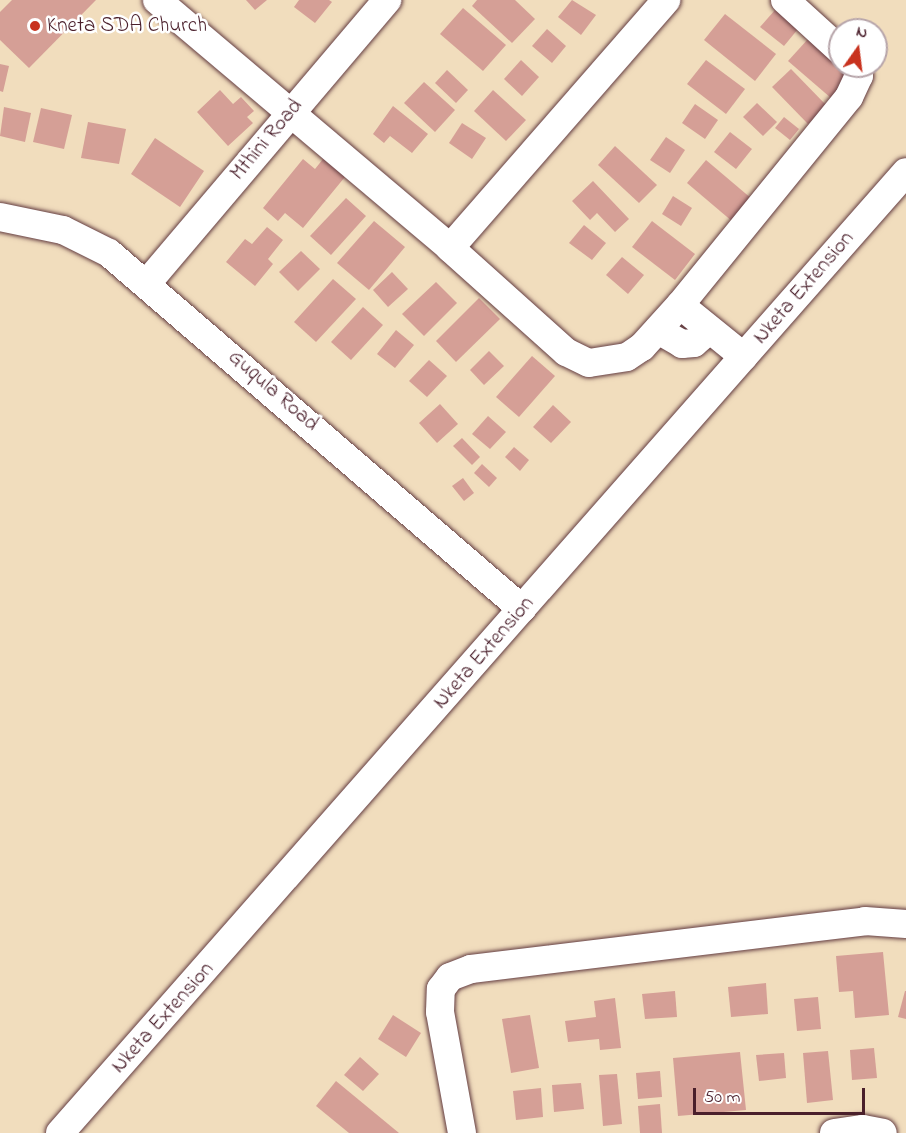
<!DOCTYPE html>
<html>
<head>
<meta charset="utf-8">
<style>
  body { margin:0 }
  #map { position:relative; width:906px; height:1133px; overflow:hidden; background:#f1ddbd; font-family:"Indie Flower",sans-serif }
  div>[style] { position:absolute }
  .building>* { inset:0; background:#d59f96 }
  .roads { filter:drop-shadow(0 0 2px #633c41) drop-shadow(0 0 2px #633c41) }
  .minor>* { height:28px; margin:-14px; padding:0 14px; transform-origin:14px; border-radius:14px; background:#fff }
  .dots>* { width:16px; height:16px; translate:-50% -50%; box-sizing:border-box; border:3px solid #fff; border-radius:50% }
  span { translate:-50% -50%; white-space:nowrap; text-align:center; line-height:1.15; -webkit-text-stroke:5px #fff; paint-order:stroke }
  .poi-label { font-size:21px; color:#4a1f2b }
  .left { translate:0 -50%; text-align:left }
  .street-label { font-size:21px; color:#4a1f2b }
  .north { position:absolute; left:828px; top:18px; width:60px; height:60px; box-sizing:border-box; background:#fff; border:2px solid #b7a5aa; border-radius:50%; rotate:14deg; font-size:16px; font-weight:700; line-height:24px; text-align:center; color:#4a1f2b }
  .north::after { content:''; display:block; margin:auto; width:21px; height:27px; background:#c8321e; clip-path:polygon(50% 0,100% 100%,50% 72%,0 100%) }
  .scale { position:absolute; left:693px; top:1088px; width:172px; height:27px; box-sizing:border-box; border:3px solid #4a1f2b; border-top:0; padding-left:8px; font-size:18px; line-height:21px; white-space:nowrap; color:#4a1f2b; -webkit-text-stroke:4px #fff; paint-order:stroke }
</style>
</head>
<body>
<div id="map">
  <div class="building">
    <i style="clip-path:polygon(12px 0,96px 0,29px 68px,0 40px,0 12px)"></i>
    <i style="clip-path:polygon(246px 0,267px 0,255px 10px)"></i>
    <i style="clip-path:polygon(299px 0,329px 0,332px 2px,315px 23px,294px 7px)"></i>
    <i style="clip-path:polygon(477px 0,515px 0,535px 19px,512px 43px,472px 6px)"></i>
    <i style="clip-path:polygon(572px 0,596px 15px,581px 35px,558px 17px)"></i>
    <i style="clip-path:polygon(463px 8px,506px 45px,483px 71px,440px 34px)"></i>
    <i style="clip-path:polygon(775px 10px,798px 29px,784px 46px,760px 27px)"></i>
    <i style="clip-path:polygon(725px 14px,776px 54px,755px 81px,704px 40px)"></i>
    <i style="clip-path:polygon(547px 29px,566px 46px,552px 63px,532px 46px)"></i>
    <i style="clip-path:polygon(808px 39px,850px 76px,831px 98px,788px 61px)"></i>
    <i style="clip-path:polygon(521px 60px,539px 77px,522px 96px,504px 79px)"></i>
    <i style="clip-path:polygon(706px 60px,745px 89px,726px 114px,687px 84px)"></i>
    <i style="clip-path:polygon(0 64px,9px 66px,3px 92px,0 91px)"></i>
    <i style="clip-path:polygon(791px 69px,827px 106px,808px 124px,772px 87px)"></i>
    <i style="clip-path:polygon(447px 70px,468px 90px,456px 103px,435px 83px)"></i>
    <i style="clip-path:polygon(424px 82px,455px 110px,435px 132px,404px 103px)"></i>
    <i style="clip-path:polygon(220px 90px,233px 104px,241px 97px,254px 111px,247px 117px,253px 123px,228px 146px,197px 112px)"></i>
    <i style="clip-path:polygon(493px 90px,526px 120px,506px 141px,474px 111px)"></i>
    <i style="clip-path:polygon(757px 103px,777px 122px,763px 136px,743px 117px)"></i>
    <i style="clip-path:polygon(695px 104px,718px 120px,705px 139px,682px 123px)"></i>
    <i style="clip-path:polygon(393px 106px,428px 134px,412px 153px,390px 136px,384px 143px,373px 134px)"></i>
    <i style="clip-path:polygon(4px 107px,31px 113px,25px 142px,0 136px)"></i>
    <i style="clip-path:polygon(41px 108px,72px 115px,64px 149px,33px 142px)"></i>
    <i style="clip-path:polygon(784px 117px,799px 129px,790px 140px,775px 128px)"></i>
    <i style="clip-path:polygon(88px 122px,126px 129px,119px 164px,81px 158px)"></i>
    <i style="clip-path:polygon(462px 123px,486px 138px,472px 159px,449px 143px)"></i>
    <i style="clip-path:polygon(730px 132px,752px 149px,736px 169px,714px 152px)"></i>
    <i style="clip-path:polygon(666px 137px,685px 150px,670px 173px,650px 160px)"></i>
    <i style="clip-path:polygon(155px 138px,204px 171px,180px 207px,131px 174px)"></i>
    <i style="clip-path:polygon(615px 146px,657px 185px,639px 203px,598px 165px)"></i>
    <i style="clip-path:polygon(327px 154px,349px 172px,303px 228px,285px 213px,278px 221px,263px 208px,303px 159px,315px 169px)"></i>
    <i style="clip-path:polygon(706px 160px,752px 199px,733px 222px,687px 183px)"></i>
    <i style="clip-path:polygon(593px 181px,629px 219px,615px 232px,597px 213px,590px 220px,572px 201px)"></i>
    <i style="clip-path:polygon(673px 196px,692px 208px,681px 226px,662px 214px)"></i>
    <i style="clip-path:polygon(346px 198px,366px 216px,331px 255px,310px 236px)"></i>
    <i style="clip-path:polygon(374px 221px,405px 247px,369px 290px,337px 263px)"></i>
    <i style="clip-path:polygon(652px 221px,695px 254px,675px 280px,632px 247px)"></i>
    <i style="clip-path:polygon(584px 225px,606px 243px,592px 260px,569px 243px)"></i>
    <i style="clip-path:polygon(267px 227px,283px 240px,268px 259px,273px 264px,255px 286px,226px 262px,245px 239px,252px 244px)"></i>
    <i style="clip-path:polygon(301px 251px,320px 269px,298px 291px,279px 272px)"></i>
    <i style="clip-path:polygon(622px 257px,644px 275px,628px 294px,606px 275px)"></i>
    <i style="clip-path:polygon(392px 272px,408px 289px,388px 307px,373px 290px)"></i>
    <i style="clip-path:polygon(333px 279px,356px 299px,316px 342px,294px 322px)"></i>
    <i style="clip-path:polygon(436px 282px,457px 303px,424px 336px,402px 314px)"></i>
    <i style="clip-path:polygon(479px 298px,500px 319px,456px 362px,436px 341px)"></i>
    <i style="clip-path:polygon(363px 307px,383px 325px,351px 360px,331px 342px)"></i>
    <i style="clip-path:polygon(396px 330px,414px 345px,395px 368px,377px 354px)"></i>
    <i style="clip-path:polygon(489px 351px,504px 366px,484px 385px,470px 370px)"></i>
    <i style="clip-path:polygon(532px 356px,555px 376px,519px 417px,496px 397px)"></i>
    <i style="clip-path:polygon(429px 360px,447px 376px,427px 397px,409px 381px)"></i>
    <i style="clip-path:polygon(440px 404px,458px 424px,437px 443px,419px 423px)"></i>
    <i style="clip-path:polygon(553px 405px,571px 422px,551px 443px,533px 427px)"></i>
    <i style="clip-path:polygon(488px 416px,506px 432px,490px 449px,472px 434px)"></i>
    <i style="clip-path:polygon(462px 438px,480px 457px,472px 465px,453px 446px)"></i>
    <i style="clip-path:polygon(514px 447px,529px 460px,520px 471px,505px 457px)"></i>
    <i style="clip-path:polygon(482px 464px,497px 478px,489px 487px,474px 473px)"></i>
    <i style="clip-path:polygon(463px 478px,474px 493px,464px 501px,452px 486px)"></i>
    <i style="clip-path:polygon(883px 952px,889px 1015px,855px 1018px,853px 991px,839px 992px,836px 956px)"></i>
    <i style="clip-path:polygon(766px 983px,768px 1014px,731px 1017px,728px 987px)"></i>
    <i style="clip-path:polygon(675px 991px,677px 1017px,645px 1019px,642px 994px)"></i>
    <i style="clip-path:polygon(905px 991px,906px 991px,906px 1019px,898px 1017px)"></i>
    <i style="clip-path:polygon(818px 997px,821px 1029px,797px 1031px,794px 999px)"></i>
    <i style="clip-path:polygon(615px 998px,621px 1048px,600px 1050px,599px 1039px,568px 1042px,565px 1021px,596px 1017px,594px 1001px)"></i>
    <i style="clip-path:polygon(393px 1015px,421px 1033px,406px 1057px,378px 1039px)"></i>
    <i style="clip-path:polygon(530px 1015px,539px 1068px,511px 1073px,502px 1019px)"></i>
    <i style="clip-path:polygon(874px 1048px,877px 1078px,852px 1080px,850px 1050px)"></i>
    <i style="clip-path:polygon(828px 1051px,833px 1100px,807px 1103px,803px 1053px)"></i>
    <i style="clip-path:polygon(740px 1052px,746px 1110px,678px 1116px,673px 1058px)"></i>
    <i style="clip-path:polygon(784px 1053px,786px 1078px,759px 1081px,756px 1055px)"></i>
    <i style="clip-path:polygon(360px 1057px,379px 1074px,363px 1091px,344px 1075px)"></i>
    <i style="clip-path:polygon(660px 1071px,662px 1097px,638px 1099px,636px 1073px)"></i>
    <i style="clip-path:polygon(617px 1074px,622px 1124px,603px 1126px,599px 1075px)"></i>
    <i style="clip-path:polygon(336px 1081px,399px 1133px,349px 1133px,316px 1106px)"></i>
    <i style="clip-path:polygon(581px 1083px,584px 1109px,554px 1112px,552px 1085px)"></i>
    <i style="clip-path:polygon(541px 1088px,543px 1117px,516px 1120px,513px 1091px)"></i>
    <i style="clip-path:polygon(660px 1104px,662px 1133px,640px 1133px,638px 1106px)"></i>
  </div>
  <div class="roads">
    <div class="minor">
      <i style="left:157px;top:0;width:384px;rotate:40.2deg"></i>
      <i style="left:450px;top:248px;width:156px;rotate:41.9deg"></i>
      <i style="left:566px;top:352px;width:25px;rotate:26deg"></i>
      <i style="left:589px;top:363px;width:38px;rotate:-9deg"></i>
      <i style="left:627px;top:357px;width:18px;rotate:-34deg"></i>
      <i style="left:642px;top:347px;width:57px;rotate:-47.9deg"></i>
      <i style="left:680px;top:305px;width:268px;rotate:-50.9deg"></i>
      <i style="left:849px;top:97px;width:23px;rotate:-65deg"></i>
      <i style="left:859px;top:76px;width:10px;rotate:-107deg"></i>
      <i style="left:785px;top:0;width:74px;rotate:42.3deg"></i>
      <i style="left:0;top:217px;width:64px;rotate:11.7deg"></i>
      <i style="left:63px;top:230px;width:51px;rotate:26.6deg"></i>
      <i style="left:109px;top:253px;width:545px;rotate:40.76deg"></i>
      <i style="left:450px;top:248px;width:329px;rotate:-48.9deg"></i>
      <i style="left:148px;top:282px;width:370px;rotate:-49.7deg"></i>
      <i style="left:680px;top:305px;width:82px;rotate:39.1deg"></i>
      <i style="left:658px;top:330px;width:28px;rotate:30deg"></i>
      <i style="left:682px;top:344px;width:12px;rotate:-5deg"></i>
      <i style="left:694px;top:343px;width:20px;rotate:-41deg"></i>
      <i style="left:60px;top:1133px;width:1280px;rotate:-48.64deg"></i>
      <i style="left:462px;top:1133px;width:123px;rotate:-100.3deg"></i>
      <i style="left:440px;top:1012px;width:23px;rotate:-88deg"></i>
      <i style="left:441px;top:989px;width:15px;rotate:-53deg"></i>
      <i style="left:450px;top:977px;width:22px;rotate:-21deg"></i>
      <i style="left:471px;top:969px;width:397px;rotate:-6.9deg"></i>
      <i style="left:865px;top:921px;width:41px;rotate:4.2deg"></i>
      <i style="left:834px;top:1133px;width:29px;rotate:-8deg"></i>
      <i style="left:863px;top:1129px;width:20px;rotate:11deg"></i>
    </div>
  </div>
  <div class="dots">
    <i style="left:35px;top:26px;background:#c8321e"></i>
  </div>
  <div class="poi-label">
    <span class="left" style="left:47px;top:26px">Kneta SDA Church</span>
  </div>
  <div class="street-label">
    <span style="left:267px;top:140px;rotate:-50deg">Mthini Road</span>
    <span style="left:804px;top:288px;rotate:-49deg">Nketa Extension</span>
    <span style="left:273px;top:391px;rotate:41deg">Guqula Road</span>
    <span style="left:484px;top:653px;rotate:-49deg">Nketa Extension</span>
    <span style="left:163px;top:1018px;rotate:-48deg">Nketa Extension</span>
  </div>
  <div class="north">N</div>
  <div class="scale">50 m</div>
</div>
</body>
</html>
